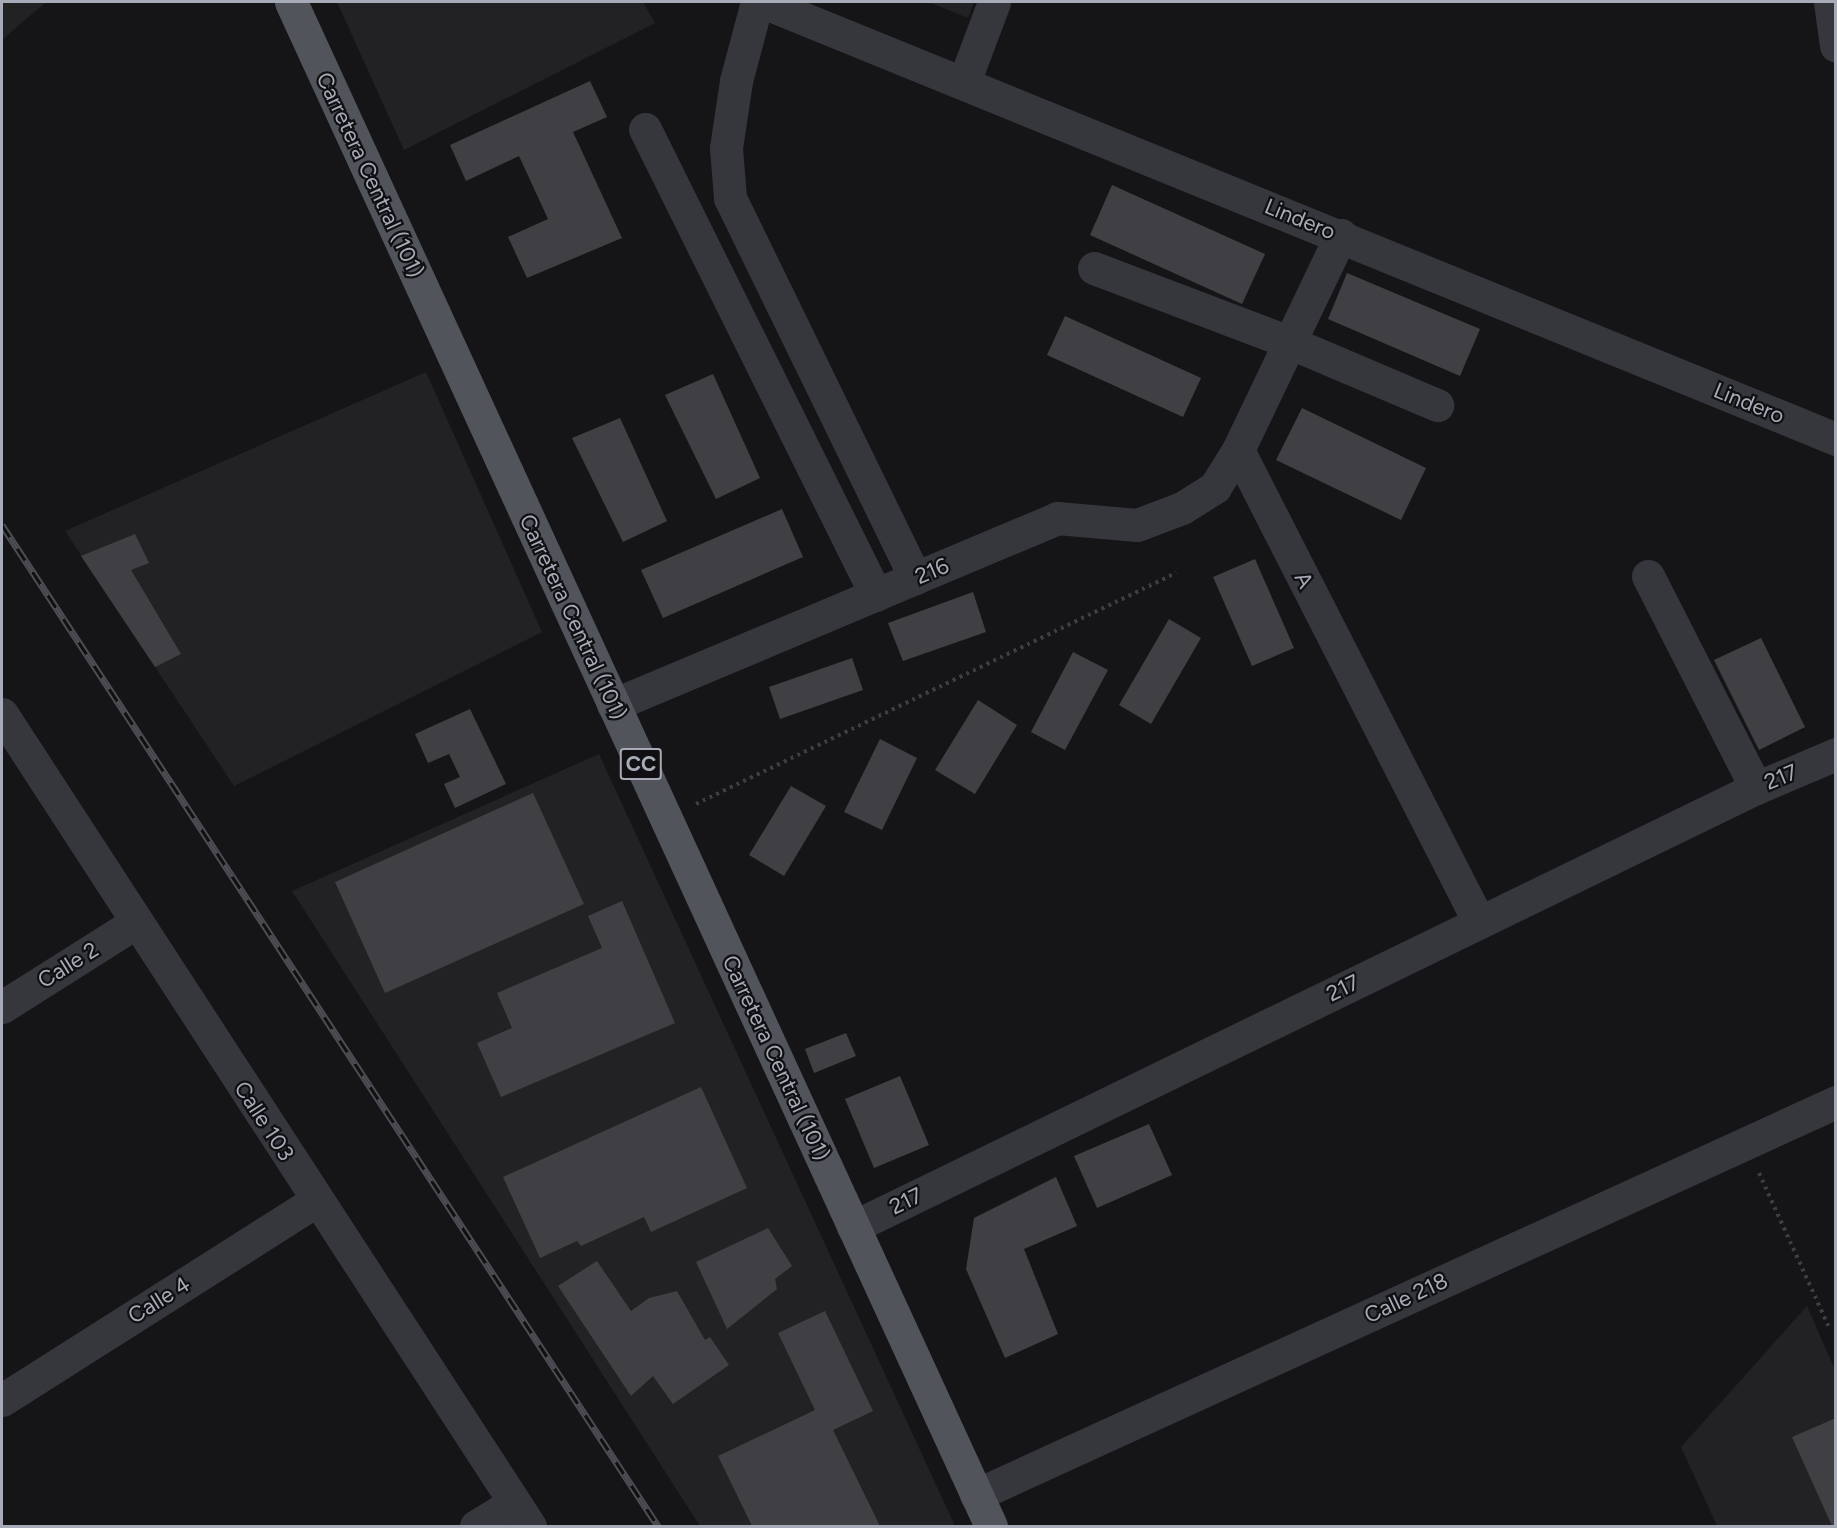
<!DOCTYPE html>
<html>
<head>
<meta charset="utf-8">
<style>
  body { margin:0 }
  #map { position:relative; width:1837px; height:1528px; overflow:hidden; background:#151517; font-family:Figtree,sans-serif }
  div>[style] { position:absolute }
  .built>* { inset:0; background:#222124 }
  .building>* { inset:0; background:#404044 }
  .path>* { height:4px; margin-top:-2px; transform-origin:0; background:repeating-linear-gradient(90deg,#3c3e43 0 3px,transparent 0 7.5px) }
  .minor>* { height:33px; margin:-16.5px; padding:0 16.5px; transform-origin:16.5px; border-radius:16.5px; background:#36373c }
  .major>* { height:33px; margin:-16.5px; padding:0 16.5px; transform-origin:16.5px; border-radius:16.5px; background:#52545b }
  .rail>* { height:7px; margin-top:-3.5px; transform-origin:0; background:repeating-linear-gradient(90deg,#101012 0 14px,#4b4d53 0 28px); box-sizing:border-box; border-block:2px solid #4b4d53 }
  span { translate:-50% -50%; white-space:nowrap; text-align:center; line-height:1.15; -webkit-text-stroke:4.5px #101012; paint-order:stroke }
  .shield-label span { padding:2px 4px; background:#101012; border:2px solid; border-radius:4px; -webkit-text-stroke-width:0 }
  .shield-label { font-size:21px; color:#a7abb7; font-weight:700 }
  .street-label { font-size:22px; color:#a7abb7 }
  .frame { position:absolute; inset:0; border:3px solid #a7abb7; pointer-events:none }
</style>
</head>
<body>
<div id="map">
  <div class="built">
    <i style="clip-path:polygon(2px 2px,46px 2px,2px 40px)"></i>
    <i style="clip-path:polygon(337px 2px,643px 2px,655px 23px,404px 150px)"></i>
    <i style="clip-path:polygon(929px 2px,974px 2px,968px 18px)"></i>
    <i style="clip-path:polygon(426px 372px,542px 632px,234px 786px,65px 531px)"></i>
    <i style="clip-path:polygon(599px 754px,955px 1526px,700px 1526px,292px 891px)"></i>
    <i style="clip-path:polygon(1807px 1306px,1835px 1370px,1835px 1526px,1717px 1526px,1681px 1447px)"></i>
  </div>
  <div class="building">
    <i style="clip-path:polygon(590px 81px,607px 117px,573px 132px,622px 238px,527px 278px,508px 237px,548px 219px,519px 156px,466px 181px,450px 145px)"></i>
    <i style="clip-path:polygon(1112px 185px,1265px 254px,1242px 304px,1090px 235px)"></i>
    <i style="clip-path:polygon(1347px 273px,1480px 329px,1460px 376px,1328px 319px)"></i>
    <i style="clip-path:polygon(1065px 316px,1201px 378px,1183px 417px,1047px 355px)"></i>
    <i style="clip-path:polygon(713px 374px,760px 478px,716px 499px,665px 395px)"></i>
    <i style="clip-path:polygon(1302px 408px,1426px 468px,1401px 520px,1276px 460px)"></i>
    <i style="clip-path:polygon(620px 418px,667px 521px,623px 542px,572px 438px)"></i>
    <i style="clip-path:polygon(782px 509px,803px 557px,663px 618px,641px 570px)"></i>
    <i style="clip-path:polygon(135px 534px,149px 563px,131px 570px,181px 654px,155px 667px,81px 556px)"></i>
    <i style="clip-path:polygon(1255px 559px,1294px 648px,1252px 666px,1213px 577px)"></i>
    <i style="clip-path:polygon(973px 592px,986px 632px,903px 661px,888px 623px)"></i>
    <i style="clip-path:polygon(1169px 619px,1201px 638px,1151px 724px,1119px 705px)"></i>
    <i style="clip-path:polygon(1761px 638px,1805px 727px,1759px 750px,1714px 660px)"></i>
    <i style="clip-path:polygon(1073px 652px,1108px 670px,1065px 750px,1031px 732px)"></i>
    <i style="clip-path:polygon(852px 658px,863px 690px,780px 719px,769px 687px)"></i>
    <i style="clip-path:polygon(978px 700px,1017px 725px,975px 794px,935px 770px)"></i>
    <i style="clip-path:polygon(470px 709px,506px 784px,455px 808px,444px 784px,460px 777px,449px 754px,428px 763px,415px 734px)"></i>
    <i style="clip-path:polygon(880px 739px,917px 758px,882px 830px,844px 812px)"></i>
    <i style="clip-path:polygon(791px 786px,826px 806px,784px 876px,749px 855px)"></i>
    <i style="clip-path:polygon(533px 793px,584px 904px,385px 993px,335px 882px)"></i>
    <i style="clip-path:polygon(622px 901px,675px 1023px,501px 1097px,477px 1043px,512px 1028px,497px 993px,602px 948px,588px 916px)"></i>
    <i style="clip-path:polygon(846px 1033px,856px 1056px,814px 1073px,805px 1049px)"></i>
    <i style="clip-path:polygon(900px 1076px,929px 1145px,874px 1168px,845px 1099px)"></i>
    <i style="clip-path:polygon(701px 1087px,747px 1188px,651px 1232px,644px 1217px,581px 1246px,577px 1241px,540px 1258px,503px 1177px)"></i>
    <i style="clip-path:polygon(1149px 1124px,1172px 1175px,1097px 1208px,1074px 1156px)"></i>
    <i style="clip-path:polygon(1056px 1177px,1077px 1226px,1024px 1249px,1058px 1334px,1005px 1358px,966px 1269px,974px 1218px)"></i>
    <i style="clip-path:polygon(768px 1228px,792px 1266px,775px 1279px,777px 1289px,727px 1329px,696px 1262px)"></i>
    <i style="clip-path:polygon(597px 1261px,631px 1311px,649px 1298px,677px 1291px,705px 1340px,710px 1337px,729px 1365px,673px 1404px,653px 1376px,631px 1396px,558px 1286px)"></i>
    <i style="clip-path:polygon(825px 1311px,873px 1411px,833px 1430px,880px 1526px,752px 1526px,718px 1456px,815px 1410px,778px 1333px)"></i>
    <i style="clip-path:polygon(1836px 1418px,1836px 1526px,1832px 1526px,1792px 1437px)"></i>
  </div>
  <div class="path">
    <i style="left:696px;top:804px;width:533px;rotate:-25.7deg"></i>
    <i style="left:1759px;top:1173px;width:169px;rotate:65.6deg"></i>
  </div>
  <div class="minor">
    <i style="left:757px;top:2px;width:82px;rotate:104.9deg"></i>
    <i style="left:736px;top:81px;width:68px;rotate:98.5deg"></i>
    <i style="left:726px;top:148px;width:50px;rotate:85.4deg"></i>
    <i style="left:730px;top:198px;width:423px;rotate:64deg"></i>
    <i style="left:763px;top:2px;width:1159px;rotate:22.16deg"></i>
    <i style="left:1830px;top:2px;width:44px;rotate:82.2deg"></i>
    <i style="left:964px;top:82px;width:85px;rotate:-69.4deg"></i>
    <i style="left:645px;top:129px;width:520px;rotate:63.63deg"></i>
    <i style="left:1341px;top:235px;width:238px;rotate:115.6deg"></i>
    <i style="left:1238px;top:450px;width:530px;rotate:62.95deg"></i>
    <i style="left:1094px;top:268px;width:211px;rotate:20.8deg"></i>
    <i style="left:1291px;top:343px;width:159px;rotate:23deg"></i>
    <i style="left:1648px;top:576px;width:238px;rotate:63deg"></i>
    <i style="left:613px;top:705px;width:482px;rotate:-22.8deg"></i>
    <i style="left:1057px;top:518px;width:80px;rotate:5deg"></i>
    <i style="left:1137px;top:525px;width:48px;rotate:-20.7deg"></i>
    <i style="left:1182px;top:508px;width:39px;rotate:-32deg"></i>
    <i style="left:1215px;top:487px;width:44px;rotate:-58.1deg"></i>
    <i style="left:2px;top:714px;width:969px;rotate:56.97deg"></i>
    <i style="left:2px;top:1007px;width:157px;rotate:-32.3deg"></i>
    <i style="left:853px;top:1227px;width:1004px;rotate:-25.93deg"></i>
    <i style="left:1756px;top:788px;width:87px;rotate:-23deg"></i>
    <i style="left:2px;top:1400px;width:372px;rotate:-32.4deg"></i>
    <i style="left:976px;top:1495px;width:946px;rotate:-24.56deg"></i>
    <i style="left:476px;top:1526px;width:44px;rotate:-31.2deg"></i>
  </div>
  <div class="major">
    <i style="left:291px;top:2px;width:1677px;rotate:65.33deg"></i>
  </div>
  <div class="rail">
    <i style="left:2px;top:525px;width:1197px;rotate:56.76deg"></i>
  </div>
  <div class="shield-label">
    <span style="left:641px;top:764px">CC</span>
  </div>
  <div class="street-label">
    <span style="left:370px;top:175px;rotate:65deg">Carretera Central (101)</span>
    <span style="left:1300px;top:219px;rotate:22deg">Lindero</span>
    <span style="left:1749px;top:403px;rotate:22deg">Lindero</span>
    <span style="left:932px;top:571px;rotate:-23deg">216</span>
    <span style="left:1304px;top:580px;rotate:63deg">A</span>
    <span style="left:573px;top:617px;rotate:65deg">Carretera Central (101)</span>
    <span style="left:1781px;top:777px;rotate:-23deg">217</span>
    <span style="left:68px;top:965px;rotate:-32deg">Calle 2</span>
    <span style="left:1343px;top:988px;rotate:-26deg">217</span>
    <span style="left:776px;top:1058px;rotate:65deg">Carretera Central (101)</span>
    <span style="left:264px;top:1121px;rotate:57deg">Calle 103</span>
    <span style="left:906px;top:1201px;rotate:-26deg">217</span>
    <span style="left:1406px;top:1298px;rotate:-25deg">Calle 218</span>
    <span style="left:159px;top:1300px;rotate:-32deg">Calle 4</span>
  </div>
  <div class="frame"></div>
</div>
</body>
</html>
